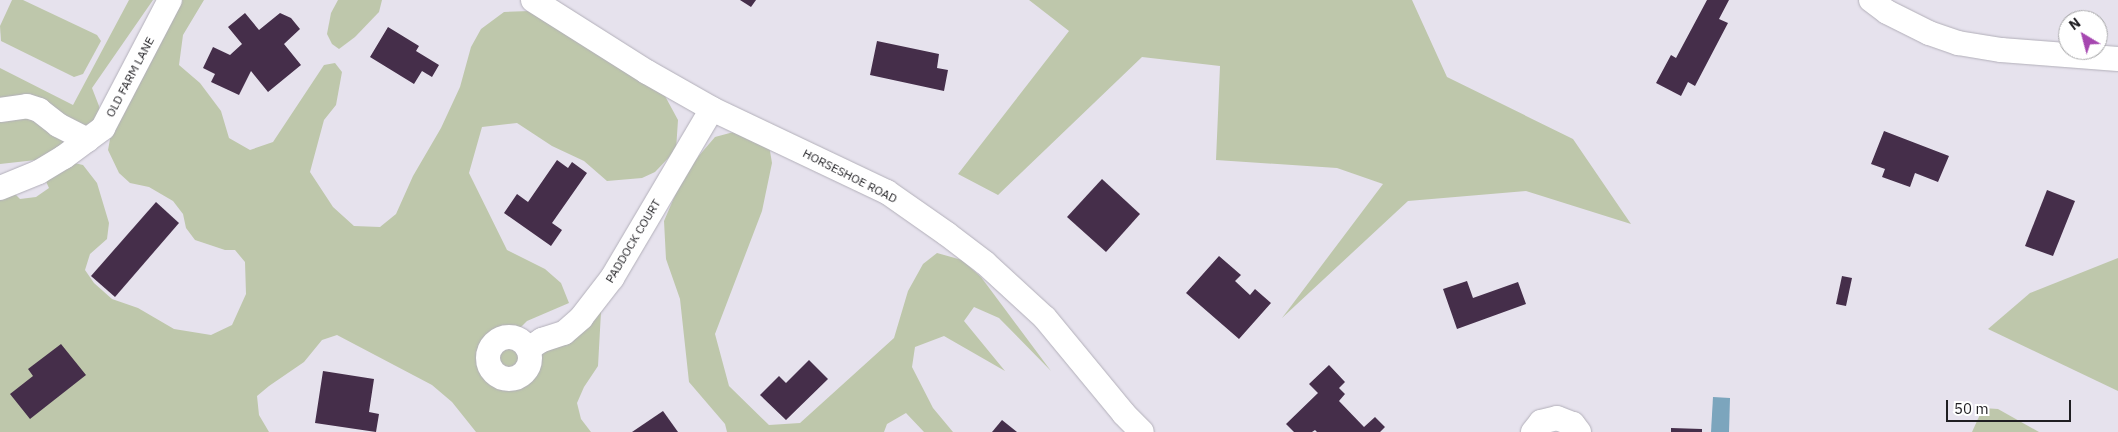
<!DOCTYPE html>
<html>
<head>
<meta charset="utf-8">
<style>
  body { margin:0 }
  #map { position:relative; width:2118px; height:432px; overflow:hidden; background:#e6e2ed; font-family:"IBM Plex Sans",sans-serif }
  div>[style] { position:absolute }
  .green>* { inset:0; background:#bec7ab }
  .water>* { inset:0; background:#7ca5bd }
  .building>* { inset:0; background:#452e4a }
  .roads { filter:drop-shadow(0 0 1px #b2afb9) drop-shadow(0 0 1px #b2afb9) }
  .minor>* { height:24px; margin:-12px; padding:0 12px; transform-origin:12px; border-radius:12px; background:#fff }
  .minor>.ring { margin:-12px; padding:0; box-sizing:content-box; background:none; border:24px solid #fff; border-radius:50% }
  span { translate:-50% -50%; white-space:nowrap; text-align:center; line-height:1.15; -webkit-text-stroke:5px #fff; paint-order:stroke }
  .street-label { font-size:12px; color:#1f1e22 }
  .north { position:absolute; left:2058px; top:10px; width:50px; height:50px; box-sizing:border-box; background:#fff; border:1px solid #a5a5a7; border-radius:50%; rotate:323deg; font-size:14px; font-weight:700; line-height:20px; text-align:center; color:#1f1e22 }
  .north::after { content:''; display:block; margin:auto; width:18px; height:22px; background:#a647b0; clip-path:polygon(50% 0,100% 100%,50% 72%,0 100%) }
  .scale { position:absolute; left:1946px; top:400px; width:125px; height:22px; box-sizing:border-box; border:2px solid #1f1e22; border-top:0; padding-left:6px; font-size:15px; line-height:18px; white-space:nowrap; color:#1f1e22; -webkit-text-stroke:4px #fff; paint-order:stroke }
</style>
</head>
<body>
<div id="map">
  <div class="green">
    <i style="clip-path:polygon(12px 0,23px 0,97px 35px,101px 41px,83px 74px,74px 77px,1px 41px,0 26px)"></i>
    <i style="clip-path:polygon(129px 0,153px 0,92px 88px,99px 106px,100px 119px,63px 143px,70px 162px,83px 165px,97px 183px,109px 223px,107px 239px,90px 254px,85px 270px,94px 283px,112px 299px,138px 308px,174px 329px,211px 335px,232px 325px,246px 294px,245px 262px,235px 250px,225px 250px,195px 240px,186px 228px,183px 214px,173px 201px,149px 187px,130px 183px,119px 173px,108px 150px,113px 123px,182px 0,204px 0,183px 35px,179px 65px,200px 83px,221px 111px,229px 138px,250px 150px,273px 142px,324px 65px,335px 63px,342px 72px,336px 105px,324px 120px,310px 172px,333px 207px,354px 226px,380px 227px,396px 214px,413px 176px,441px 128px,460px 87px,471px 47px,481px 29px,504px 12px,530px 11px,545px 22px,559px 23px,665px 96px,678px 120px,676px 150px,655px 172px,642px 178px,607px 181px,584px 161px,552px 146px,517px 123px,482px 127px,469px 173px,507px 250px,545px 269px,561px 283px,569px 303px,527px 321px,511px 337px,528px 340px,571px 319px,601px 312px,598px 366px,584px 387px,577px 403px,581px 419px,591px 432px,476px 432px,452px 402px,432px 385px,337px 335px,322px 340px,304px 362px,269px 386px,257px 396px,259px 415px,269px 432px,0 432px,0 179px,20px 199px,36px 197px,49px 188px,36px 160px,0 164px,0 68px,73px 105px)"></i>
    <i style="clip-path:polygon(338px 0,382px 0,379px 12px,355px 37px,339px 49px,332px 44px,327px 34px,331px 13px)"></i>
    <i style="clip-path:polygon(1029px 0,1412px 0,1447px 77px,1573px 139px,1631px 224px,1526px 191px,1408px 201px,1282px 318px,1383px 184px,1337px 168px,1216px 160px,1220px 66px,1142px 57px,998px 195px,958px 174px,1069px 31px)"></i>
    <i style="clip-path:polygon(741px 130px,769px 145px,772px 163px,762px 211px,715px 334px,729px 386px,769px 425px,800px 423px,894px 338px,908px 291px,923px 264px,937px 253px,962px 260px,981px 277px,1051px 371px,999px 318px,974px 307px,964px 321px,1005px 371px,944px 336px,915px 347px,912px 367px,933px 408px,953px 432px,924px 432px,906px 413px,887px 424px,884px 432px,727px 432px,725px 424px,689px 382px,680px 299px,666px 259px,664px 221px,685px 172px,715px 137px)"></i>
    <i style="clip-path:polygon(2118px 258px,2118px 391px,1988px 329px,2030px 293px)"></i>
    <i style="clip-path:polygon(1983px 408px,1998px 409px,2039px 432px,1972px 432px)"></i>
  </div>
  <div class="water">
    <i style="clip-path:polygon(1713px 397px,1730px 398px,1729px 432px,1711px 432px)"></i>
  </div>
  <div class="building">
    <i style="clip-path:polygon(740px 0,756px 0,751px 7px)"></i>
    <i style="clip-path:polygon(1707px 0,1729px 0,1719px 19px,1728px 23px,1695px 86px,1688px 82px,1681px 96px,1656px 83px,1671px 55px,1676px 58px)"></i>
    <i style="clip-path:polygon(245px 13px,259px 30px,280px 13px,291px 18px,300px 29px,284px 44px,301px 65px,268px 92px,251px 71px,239px 95px,211px 82px,215px 74px,203px 68px,213px 47px,230px 55px,242px 44px,228px 27px)"></i>
    <i style="clip-path:polygon(388px 27px,419px 46px,416px 51px,439px 65px,432px 77px,422px 71px,414px 84px,370px 57px)"></i>
    <i style="clip-path:polygon(877px 41px,939px 54px,937px 68px,948px 70px,944px 91px,870px 75px)"></i>
    <i style="clip-path:polygon(1884px 131px,1949px 156px,1938px 182px,1915px 173px,1910px 187px,1882px 177px,1885px 169px,1871px 164px)"></i>
    <i style="clip-path:polygon(557px 160px,568px 168px,572px 162px,587px 173px,552px 223px,562px 230px,551px 246px,504px 213px,517px 194px,528px 202px)"></i>
    <i style="clip-path:polygon(1102px 179px,1140px 214px,1106px 252px,1067px 217px)"></i>
    <i style="clip-path:polygon(2047px 190px,2075px 201px,2053px 256px,2025px 246px)"></i>
    <i style="clip-path:polygon(156px 202px,179px 223px,115px 297px,91px 276px)"></i>
    <i style="clip-path:polygon(1219px 256px,1241px 275px,1235px 281px,1250px 295px,1255px 289px,1271px 303px,1239px 339px,1186px 293px)"></i>
    <i style="clip-path:polygon(1842px 276px,1852px 278px,1846px 306px,1836px 304px)"></i>
    <i style="clip-path:polygon(1467px 281px,1473px 298px,1518px 282px,1526px 304px,1457px 329px,1443px 289px)"></i>
    <i style="clip-path:polygon(61px 344px,86px 375px,30px 419px,10px 394px,33px 376px,28px 369px)"></i>
    <i style="clip-path:polygon(809px 360px,828px 379px,786px 420px,760px 395px,779px 376px,786px 383px)"></i>
    <i style="clip-path:polygon(1329px 365px,1345px 382px,1339px 388px,1345px 394px,1339px 401px,1364px 427px,1375px 417px,1385px 427px,1380px 432px,1317px 432px,1315px 430px,1312px 432px,1294px 432px,1286px 424px,1318px 393px,1309px 384px)"></i>
    <i style="clip-path:polygon(323px 371px,374px 379px,369px 412px,379px 414px,376px 432px,315px 423px)"></i>
    <i style="clip-path:polygon(663px 411px,678px 432px,632px 432px)"></i>
    <i style="clip-path:polygon(1002px 420px,1017px 432px,992px 432px)"></i>
    <i style="clip-path:polygon(1671px 428px,1702px 429px,1702px 432px,1671px 432px)"></i>
  </div>
  <div class="roads">
    <div class="minor">
      <i style="left:533px;top:0;width:135px;rotate:32.3deg"></i>
      <i style="left:647px;top:72px;width:75px;rotate:29.6deg"></i>
      <i style="left:712px;top:109px;width:194px;rotate:25.4deg"></i>
      <i style="left:887px;top:192px;width:73px;rotate:35deg"></i>
      <i style="left:947px;top:234px;width:48px;rotate:37.3deg"></i>
      <i style="left:985px;top:263px;width:81px;rotate:42.5deg"></i>
      <i style="left:1045px;top:318px;width:124px;rotate:50.5deg"></i>
      <i style="left:1124px;top:414px;width:25px;rotate:45deg"></i>
      <i style="left:1871px;top:0;width:20px;rotate:37deg"></i>
      <i style="left:1887px;top:12px;width:47px;rotate:26.6deg"></i>
      <i style="left:1929px;top:33px;width:31px;rotate:19deg"></i>
      <i style="left:1958px;top:43px;width:44px;rotate:9.2deg"></i>
      <i style="left:2001px;top:50px;width:117px;rotate:4.4deg"></i>
      <i style="left:0;top:110px;width:27px;rotate:-8deg"></i>
      <i style="left:27px;top:106px;width:13px;rotate:18deg"></i>
      <i style="left:39px;top:110px;width:24px;rotate:38deg"></i>
      <i style="left:58px;top:125px;width:33px;rotate:27deg"></i>
      <i style="left:0;top:188px;width:42px;rotate:-22.3deg"></i>
      <i style="left:39px;top:172px;width:29px;rotate:-31deg"></i>
      <i style="left:64px;top:157px;width:49px;rotate:-36.6deg"></i>
      <i style="left:103px;top:128px;width:144px;rotate:-62.4deg"></i>
      <i class="ring" style="left:488px;top:337px;width:18px;height:18px"></i>
      <i style="left:528px;top:349px;width:17px;rotate:-33deg"></i>
      <i style="left:542px;top:340px;width:23px;rotate:-18deg"></i>
      <i style="left:564px;top:333px;width:23px;rotate:-41deg"></i>
      <i style="left:581px;top:318px;width:51px;rotate:-52.2deg"></i>
      <i style="left:612px;top:278px;width:196px;rotate:-59.4deg"></i>
      <i style="left:1533px;top:432px;width:13px;rotate:-51deg"></i>
      <i style="left:1541px;top:422px;width:16px;rotate:-14deg"></i>
      <i style="left:1557px;top:418px;width:17px;rotate:21deg"></i>
      <i style="left:1573px;top:424px;width:10px;rotate:53deg"></i>
    </div>
  </div>
  <div class="street-label">
    <span style="left:130px;top:77px;rotate:-62deg">OLD FARM LANE</span>
    <span style="left:850px;top:176px;rotate:27deg">HORSESHOE ROAD</span>
    <span style="left:633px;top:241px;rotate:-59deg">PADDOCK COURT</span>
  </div>
  <div class="north">N</div>
  <div class="scale">50 m</div>
</div>
</body>
</html>
